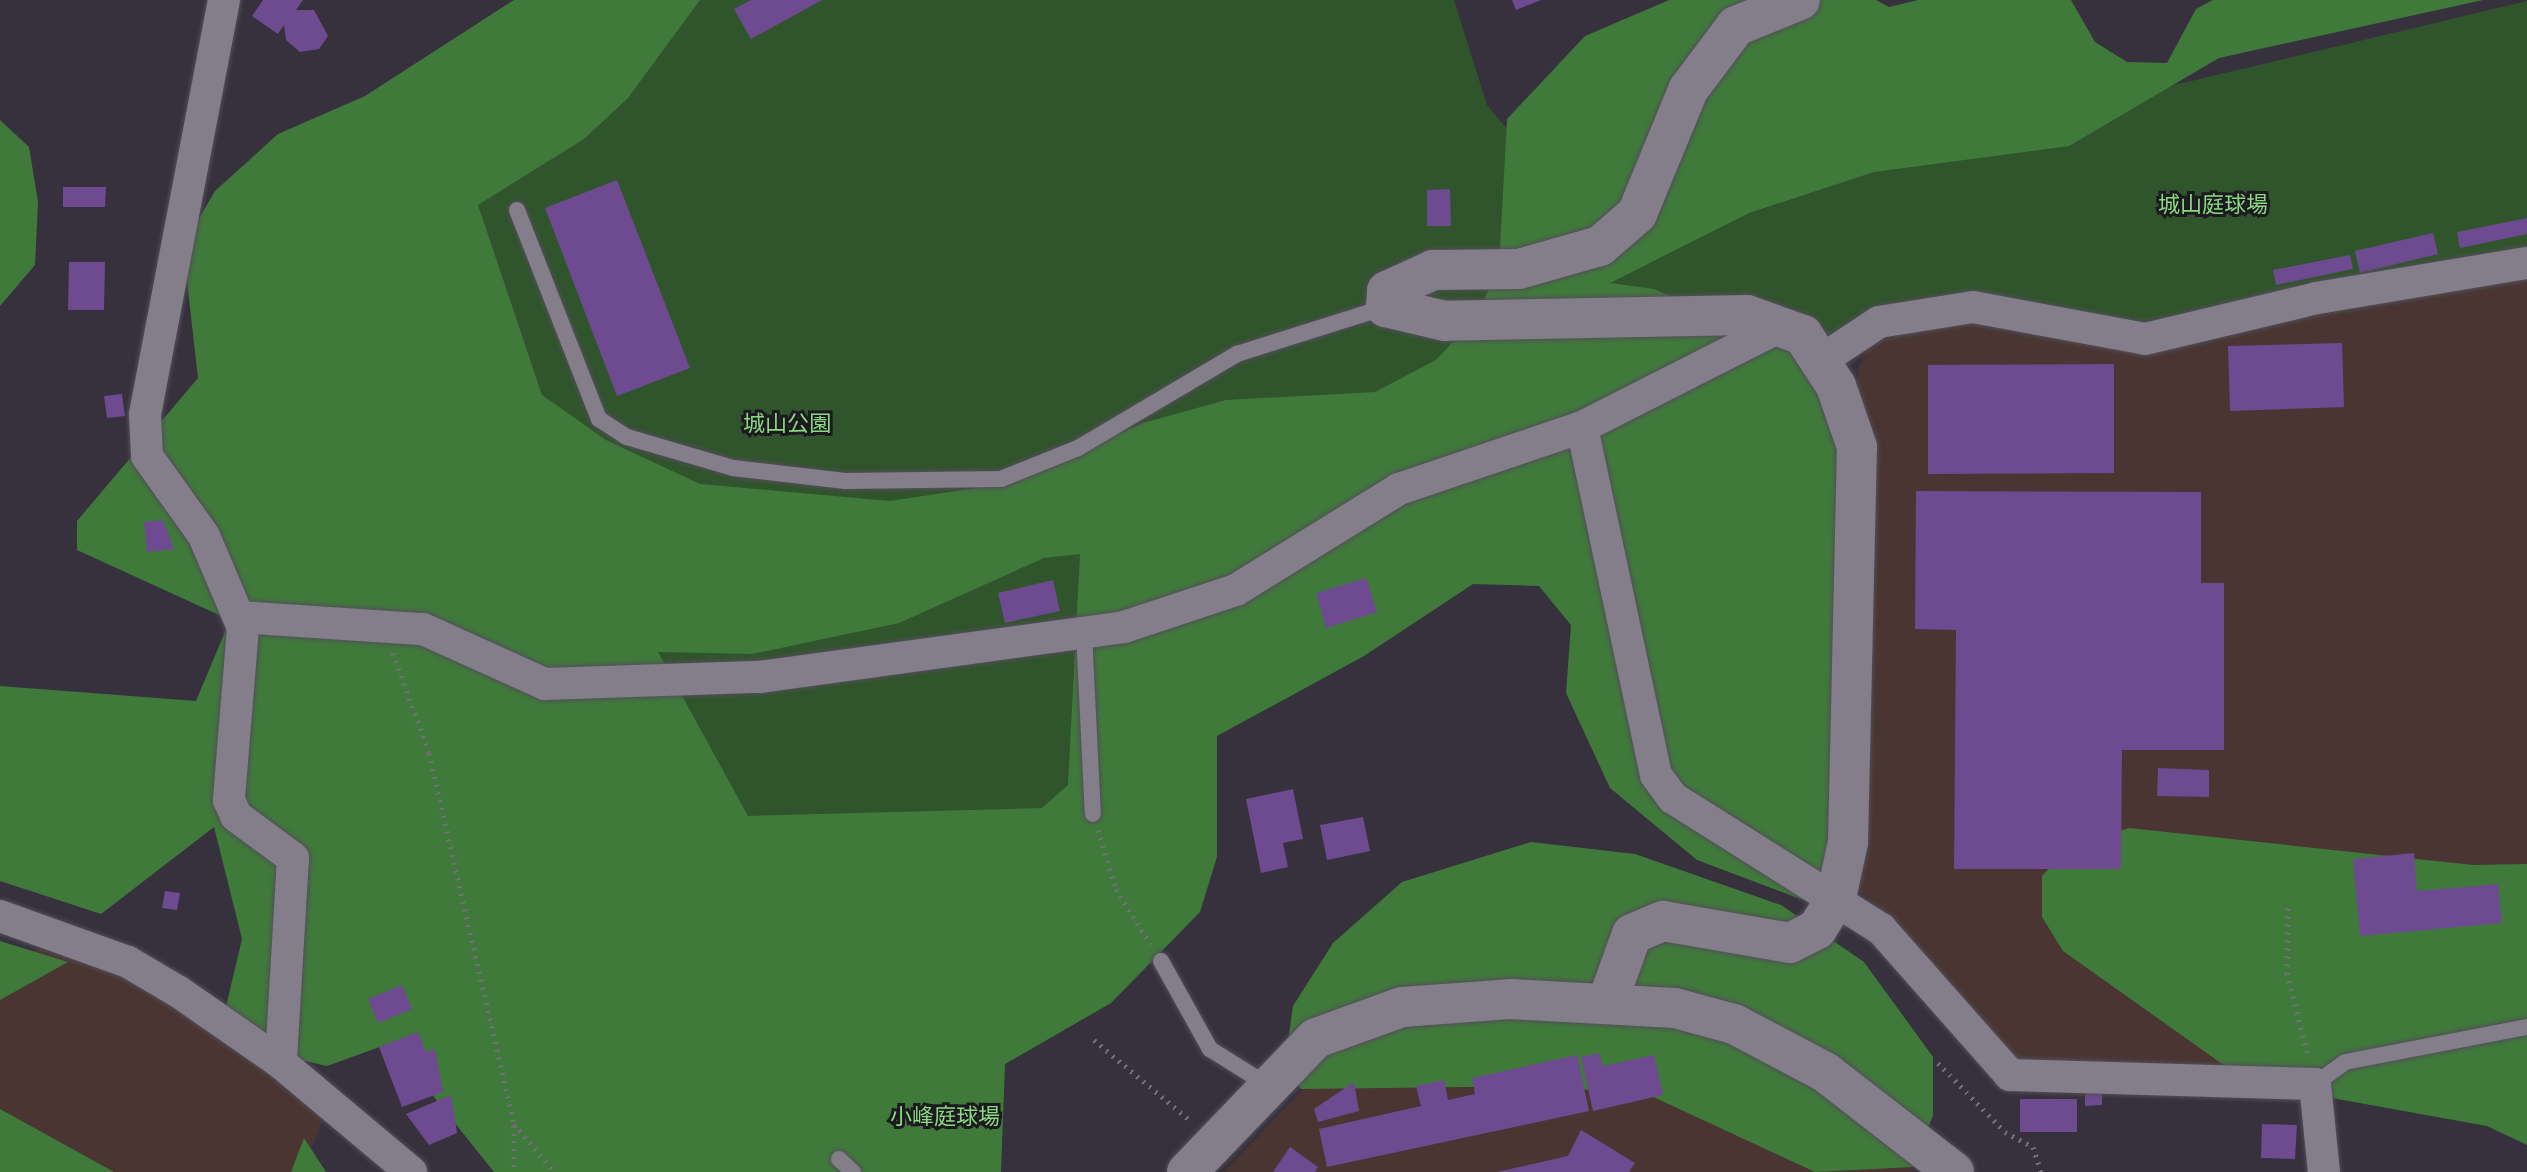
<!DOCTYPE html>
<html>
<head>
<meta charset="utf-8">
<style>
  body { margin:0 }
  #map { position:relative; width:2527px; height:1172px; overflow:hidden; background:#36313c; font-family:Overpass,"Noto Sans JP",sans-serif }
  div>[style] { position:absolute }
  .education>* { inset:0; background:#4a3532 }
  .green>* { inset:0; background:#30542c }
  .forest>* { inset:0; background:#407a3b }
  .building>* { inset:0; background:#6e4b90 }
  .path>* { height:5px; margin-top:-2.5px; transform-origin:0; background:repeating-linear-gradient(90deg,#736f78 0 2px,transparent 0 8px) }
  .roads { filter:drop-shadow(0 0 2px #524e58) drop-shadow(0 0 2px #524e58) }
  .service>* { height:16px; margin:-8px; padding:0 8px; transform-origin:8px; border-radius:8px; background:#847e8b }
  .minor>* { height:32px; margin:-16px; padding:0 16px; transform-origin:16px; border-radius:16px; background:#847e8b }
  .tertiary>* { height:40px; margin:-20px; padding:0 20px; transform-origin:20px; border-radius:20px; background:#847e8b }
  span { translate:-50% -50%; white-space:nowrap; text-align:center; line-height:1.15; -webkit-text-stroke:6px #1c1a1f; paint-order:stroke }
  .park-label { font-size:22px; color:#8ada82 }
</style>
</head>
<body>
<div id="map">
  <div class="education">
    <i style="clip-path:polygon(2527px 276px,2527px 1014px,2296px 1074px,2018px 1063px,1888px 914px,1857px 889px,1858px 369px,1870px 344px,1950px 318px,2130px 351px)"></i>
    <i style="clip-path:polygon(60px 939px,165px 988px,324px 1115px,303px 1172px,0 1172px,0 1002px,33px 951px)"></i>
    <i style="clip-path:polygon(1308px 1084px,1808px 1092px,1914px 1172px,1224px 1172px)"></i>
  </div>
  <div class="green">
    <i style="clip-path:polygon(571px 0,1454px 0,1487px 105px,1549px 179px,2166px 87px,2527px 1px,2527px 257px,2146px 330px,1882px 314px,1846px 362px,1805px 809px,1642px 601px,1432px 535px,1161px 630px,1142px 852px,742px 1172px,356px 504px,521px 31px)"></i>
  </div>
  <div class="forest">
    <i style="clip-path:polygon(evenodd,514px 0,700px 0,628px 98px,584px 139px,478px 205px,542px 395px,606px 440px,700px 484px,890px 501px,1002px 484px,1143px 423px,1226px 400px,1375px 392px,1436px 360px,1476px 317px,1499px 266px,1507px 119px,1585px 36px,1669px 0,1876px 0,1889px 7px,1918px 0,2071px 0,2095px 42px,2127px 62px,2167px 63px,2196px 9px,2213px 0,2483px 0,2219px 58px,2069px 146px,1874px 172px,1749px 213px,1610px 283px,1654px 289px,1794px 350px,1843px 435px,1849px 604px,1822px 907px,1697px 860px,1610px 788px,1566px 693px,1571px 625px,1539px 586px,1473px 584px,1364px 656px,1217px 736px,1217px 857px,1200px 912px,1111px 1003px,1005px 1064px,1001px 1172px,494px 1172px,430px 1092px,407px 1037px,327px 1066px,264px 1052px,224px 1015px,242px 939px,214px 827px,101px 914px,0 881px,0 686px,196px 701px,230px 620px,77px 550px,77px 521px,198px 378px,183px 246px,215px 191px,278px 134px,365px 96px,514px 0,1080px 554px,1068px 785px,1042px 808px,748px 816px,658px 652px,752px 654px,899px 623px,1044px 558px,1080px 554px)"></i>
    <i style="clip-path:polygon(0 120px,29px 147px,38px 202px,35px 265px,0 306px)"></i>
    <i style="clip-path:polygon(2129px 828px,2473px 865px,2527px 864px,2527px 1145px,2487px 1126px,2249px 1083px,2063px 951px,2042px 917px,2042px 876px,2068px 848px)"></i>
    <i style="clip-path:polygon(1531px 842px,1635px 854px,1781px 905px,1864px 962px,1933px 1057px,1933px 1115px,1913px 1167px,1815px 1172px,1649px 1095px,1543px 1086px,1301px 1089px,1284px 1069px,1293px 1006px,1333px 943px,1402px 882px)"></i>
    <i style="clip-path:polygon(0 941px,68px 962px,0 1000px)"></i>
    <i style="clip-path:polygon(0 1109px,114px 1172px,0 1172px)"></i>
    <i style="clip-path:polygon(304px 1138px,326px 1172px,291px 1172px)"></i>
  </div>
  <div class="building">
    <i style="clip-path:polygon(263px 0,303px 0,296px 10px,314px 10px,328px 36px,319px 49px,300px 52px,286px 40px,284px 25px,278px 34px,252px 16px)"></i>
    <i style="clip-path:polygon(751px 0,822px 0,751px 39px,734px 9px)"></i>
    <i style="clip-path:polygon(1512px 0,1541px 0,1516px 10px)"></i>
    <i style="clip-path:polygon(617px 180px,690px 368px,617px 396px,545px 208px)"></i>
    <i style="clip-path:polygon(63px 187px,106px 187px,105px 207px,63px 207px)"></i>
    <i style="clip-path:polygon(1450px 189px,1451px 226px,1427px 226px,1427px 190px)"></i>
    <i style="clip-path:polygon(2527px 218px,2527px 234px,2460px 248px,2457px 232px)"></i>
    <i style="clip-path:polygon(2433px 233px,2438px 254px,2360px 273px,2355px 251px)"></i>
    <i style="clip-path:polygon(2350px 255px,2353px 269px,2276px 285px,2273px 270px)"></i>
    <i style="clip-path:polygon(69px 262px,105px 262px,104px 310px,68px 310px)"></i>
    <i style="clip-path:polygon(2342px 343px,2344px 407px,2230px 411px,2228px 346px)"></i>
    <i style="clip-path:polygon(2114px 364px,2114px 473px,1928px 474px,1928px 365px)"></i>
    <i style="clip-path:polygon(122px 394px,125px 416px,107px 418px,104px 396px)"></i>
    <i style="clip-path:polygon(1916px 491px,2201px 492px,2201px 583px,2224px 583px,2224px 750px,2122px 750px,2121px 869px,1954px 869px,1956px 630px,1915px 629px)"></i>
    <i style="clip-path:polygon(163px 520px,174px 549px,147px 552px,144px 522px)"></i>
    <i style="clip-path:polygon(1366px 578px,1377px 612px,1326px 628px,1316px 593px)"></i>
    <i style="clip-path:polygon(1053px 580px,1060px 611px,1005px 623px,998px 593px)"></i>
    <i style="clip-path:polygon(2158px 768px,2209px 770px,2209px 797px,2157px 796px)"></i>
    <i style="clip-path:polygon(1293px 789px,1303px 839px,1283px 843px,1288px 867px,1261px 873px,1246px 799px)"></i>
    <i style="clip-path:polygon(1363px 817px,1370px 851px,1327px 860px,1320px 825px)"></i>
    <i style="clip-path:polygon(2414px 853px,2417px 891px,2498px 884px,2502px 923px,2360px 936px,2353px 859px)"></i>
    <i style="clip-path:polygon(165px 891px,180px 893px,177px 910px,162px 908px)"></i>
    <i style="clip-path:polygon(402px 985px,412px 1009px,378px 1023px,368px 999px)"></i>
    <i style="clip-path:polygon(418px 1032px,426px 1052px,435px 1049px,443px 1092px,402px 1107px,379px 1047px)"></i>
    <i style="clip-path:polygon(1599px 1053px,1603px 1066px,1654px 1055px,1663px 1095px,1593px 1111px,1581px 1057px)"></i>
    <i style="clip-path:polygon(1577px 1055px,1589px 1111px,1327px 1167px,1319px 1129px,1421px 1106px,1416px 1086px,1444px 1080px,1448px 1100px,1475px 1094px,1472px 1078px)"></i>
    <i style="clip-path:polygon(1354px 1082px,1359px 1111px,1318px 1122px,1314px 1109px)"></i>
    <i style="clip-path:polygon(2085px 1093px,2102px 1093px,2102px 1105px,2085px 1106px)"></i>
    <i style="clip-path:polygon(451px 1095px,457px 1133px,429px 1145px,406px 1114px)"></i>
    <i style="clip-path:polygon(2020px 1099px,2077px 1099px,2077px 1132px,2020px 1132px)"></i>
    <i style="clip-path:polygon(2262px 1124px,2297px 1125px,2295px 1159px,2261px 1158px)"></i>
    <i style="clip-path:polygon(1581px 1130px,1635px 1163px,1629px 1172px,1497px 1172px,1568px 1156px)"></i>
    <i style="clip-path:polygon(1290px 1147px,1318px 1167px,1315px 1172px,1273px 1172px)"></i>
  </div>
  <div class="path">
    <i style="left:393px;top:653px;width:106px;rotate:70.2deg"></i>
    <i style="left:429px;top:753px;width:381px;rotate:77.1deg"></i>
    <i style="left:514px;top:1124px;width:62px;rotate:50.2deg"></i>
    <i style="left:1098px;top:830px;width:62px;rotate:73deg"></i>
    <i style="left:1116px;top:889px;width:65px;rotate:58.3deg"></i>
    <i style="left:2288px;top:908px;width:65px;rotate:90.9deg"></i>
    <i style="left:2287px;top:973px;width:86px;rotate:75.8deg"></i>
    <i style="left:1094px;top:1040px;width:126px;rotate:39.9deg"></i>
    <i style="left:1938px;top:1063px;width:96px;rotate:45.8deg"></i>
    <i style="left:2005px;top:1132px;width:32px;rotate:28deg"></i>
    <i style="left:2033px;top:1147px;width:26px;rotate:72deg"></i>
    <i style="left:514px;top:1125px;width:47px;rotate:90deg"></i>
  </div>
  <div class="roads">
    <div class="service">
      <i style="left:517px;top:210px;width:225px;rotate:68.6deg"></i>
      <i style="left:599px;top:419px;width:33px;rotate:33deg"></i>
      <i style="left:627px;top:437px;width:110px;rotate:16.3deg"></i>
      <i style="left:733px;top:468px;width:113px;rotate:6.6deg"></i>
      <i style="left:845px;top:481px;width:156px;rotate:-0.7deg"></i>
      <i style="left:1001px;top:479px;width:83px;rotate:-21.9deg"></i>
      <i style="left:1078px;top:448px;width:185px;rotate:-30.6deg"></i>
      <i style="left:1237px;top:354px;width:156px;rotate:-17.5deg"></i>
      <i style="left:1084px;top:633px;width:181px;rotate:87.2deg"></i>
      <i style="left:1161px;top:961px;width:101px;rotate:60.9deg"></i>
      <i style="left:1210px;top:1049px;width:66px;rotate:32deg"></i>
      <i style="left:2315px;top:1084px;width:37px;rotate:-36deg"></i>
      <i style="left:2345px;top:1062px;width:185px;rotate:-10.9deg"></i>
      <i style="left:839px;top:1159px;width:19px;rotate:43deg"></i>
    </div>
    <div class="minor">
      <i style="left:224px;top:0;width:422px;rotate:100.8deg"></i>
      <i style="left:145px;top:415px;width:41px;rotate:87.2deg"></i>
      <i style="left:147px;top:456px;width:98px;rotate:54.5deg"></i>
      <i style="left:204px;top:536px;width:100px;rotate:67deg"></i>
      <i style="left:243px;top:628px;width:173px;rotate:94.7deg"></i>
      <i style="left:229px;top:800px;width:17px;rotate:66deg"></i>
      <i style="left:236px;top:816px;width:71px;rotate:36.4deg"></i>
      <i style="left:293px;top:858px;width:205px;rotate:93.4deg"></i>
      <i style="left:1820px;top:361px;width:71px;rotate:-33.5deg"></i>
      <i style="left:1879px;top:322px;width:95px;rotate:-9.1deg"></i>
      <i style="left:1973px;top:307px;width:175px;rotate:10.5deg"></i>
      <i style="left:2145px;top:339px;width:177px;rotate:-13.4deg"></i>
      <i style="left:2317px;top:298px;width:213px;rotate:-9.5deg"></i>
      <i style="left:1582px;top:427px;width:356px;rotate:78deg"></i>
      <i style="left:1656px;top:775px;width:29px;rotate:54deg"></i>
      <i style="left:1673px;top:798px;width:246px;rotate:32.2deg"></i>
      <i style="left:1881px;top:929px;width:195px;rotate:48.5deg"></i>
      <i style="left:2010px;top:1075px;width:305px;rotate:1.7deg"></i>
      <i style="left:2315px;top:1084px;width:88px;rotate:84.2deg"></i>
      <i style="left:240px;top:617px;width:183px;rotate:3.8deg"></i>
      <i style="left:423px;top:629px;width:134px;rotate:24.3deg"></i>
      <i style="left:545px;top:684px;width:215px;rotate:-1.9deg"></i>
      <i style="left:760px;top:677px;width:367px;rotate:-7.8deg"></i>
      <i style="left:1124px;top:627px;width:118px;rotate:-18.3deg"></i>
      <i style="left:1236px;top:590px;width:192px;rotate:-31.8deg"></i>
      <i style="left:1399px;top:489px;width:193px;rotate:-18.7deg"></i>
      <i style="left:1582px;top:427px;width:221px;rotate:-26.9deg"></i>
      <i style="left:0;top:916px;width:136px;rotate:19.8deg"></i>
      <i style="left:128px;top:962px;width:59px;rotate:30.5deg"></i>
      <i style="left:179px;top:992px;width:124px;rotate:34.8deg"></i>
      <i style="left:281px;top:1063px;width:170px;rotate:40deg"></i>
    </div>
    <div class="tertiary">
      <i style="left:1607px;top:1003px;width:73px;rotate:-70.1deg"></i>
      <i style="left:1632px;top:934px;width:34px;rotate:-23deg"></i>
      <i style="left:1663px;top:921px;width:129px;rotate:9.8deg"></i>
      <i style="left:1790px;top:943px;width:30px;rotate:-27deg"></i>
      <i style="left:1817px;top:929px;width:36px;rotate:-58deg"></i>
      <i style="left:1836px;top:898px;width:57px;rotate:-77.9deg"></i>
      <i style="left:1848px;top:842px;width:395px;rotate:-88.7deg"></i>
      <i style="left:1857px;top:447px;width:65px;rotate:-109deg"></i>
      <i style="left:1836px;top:386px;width:61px;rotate:-122.9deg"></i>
      <i style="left:1803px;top:335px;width:59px;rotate:-160.3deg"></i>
      <i style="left:1747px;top:315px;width:302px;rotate:178.9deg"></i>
      <i style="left:1445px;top:321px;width:61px;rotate:-166.7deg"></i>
      <i style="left:1386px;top:307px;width:16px;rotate:-86deg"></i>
      <i style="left:1387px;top:291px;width:51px;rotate:-24.5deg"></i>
      <i style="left:1433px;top:270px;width:86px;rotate:-0.7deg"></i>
      <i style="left:1519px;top:269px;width:84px;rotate:-15.9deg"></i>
      <i style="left:1600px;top:246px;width:49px;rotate:-40.9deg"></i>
      <i style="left:1637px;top:214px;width:134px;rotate:-67.6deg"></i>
      <i style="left:1688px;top:90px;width:80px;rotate:-53.1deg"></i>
      <i style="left:1736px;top:26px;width:69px;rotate:-22.1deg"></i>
      <i style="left:1187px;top:1172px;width:186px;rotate:-46.1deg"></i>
      <i style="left:1316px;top:1038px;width:91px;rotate:-19.8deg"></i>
      <i style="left:1402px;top:1007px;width:108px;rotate:-4.2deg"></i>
      <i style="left:1510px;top:999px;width:165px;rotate:3.1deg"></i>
      <i style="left:1675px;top:1008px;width:61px;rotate:15.2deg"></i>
      <i style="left:1734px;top:1024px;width:103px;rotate:27.8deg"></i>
      <i style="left:1825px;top:1072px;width:163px;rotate:37.8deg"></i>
    </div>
  </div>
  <div class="park-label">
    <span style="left:2213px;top:207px">城山庭球場</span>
    <span style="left:787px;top:426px">城山公園</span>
    <span style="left:945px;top:1119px">小峰庭球場</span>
  </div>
</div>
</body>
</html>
